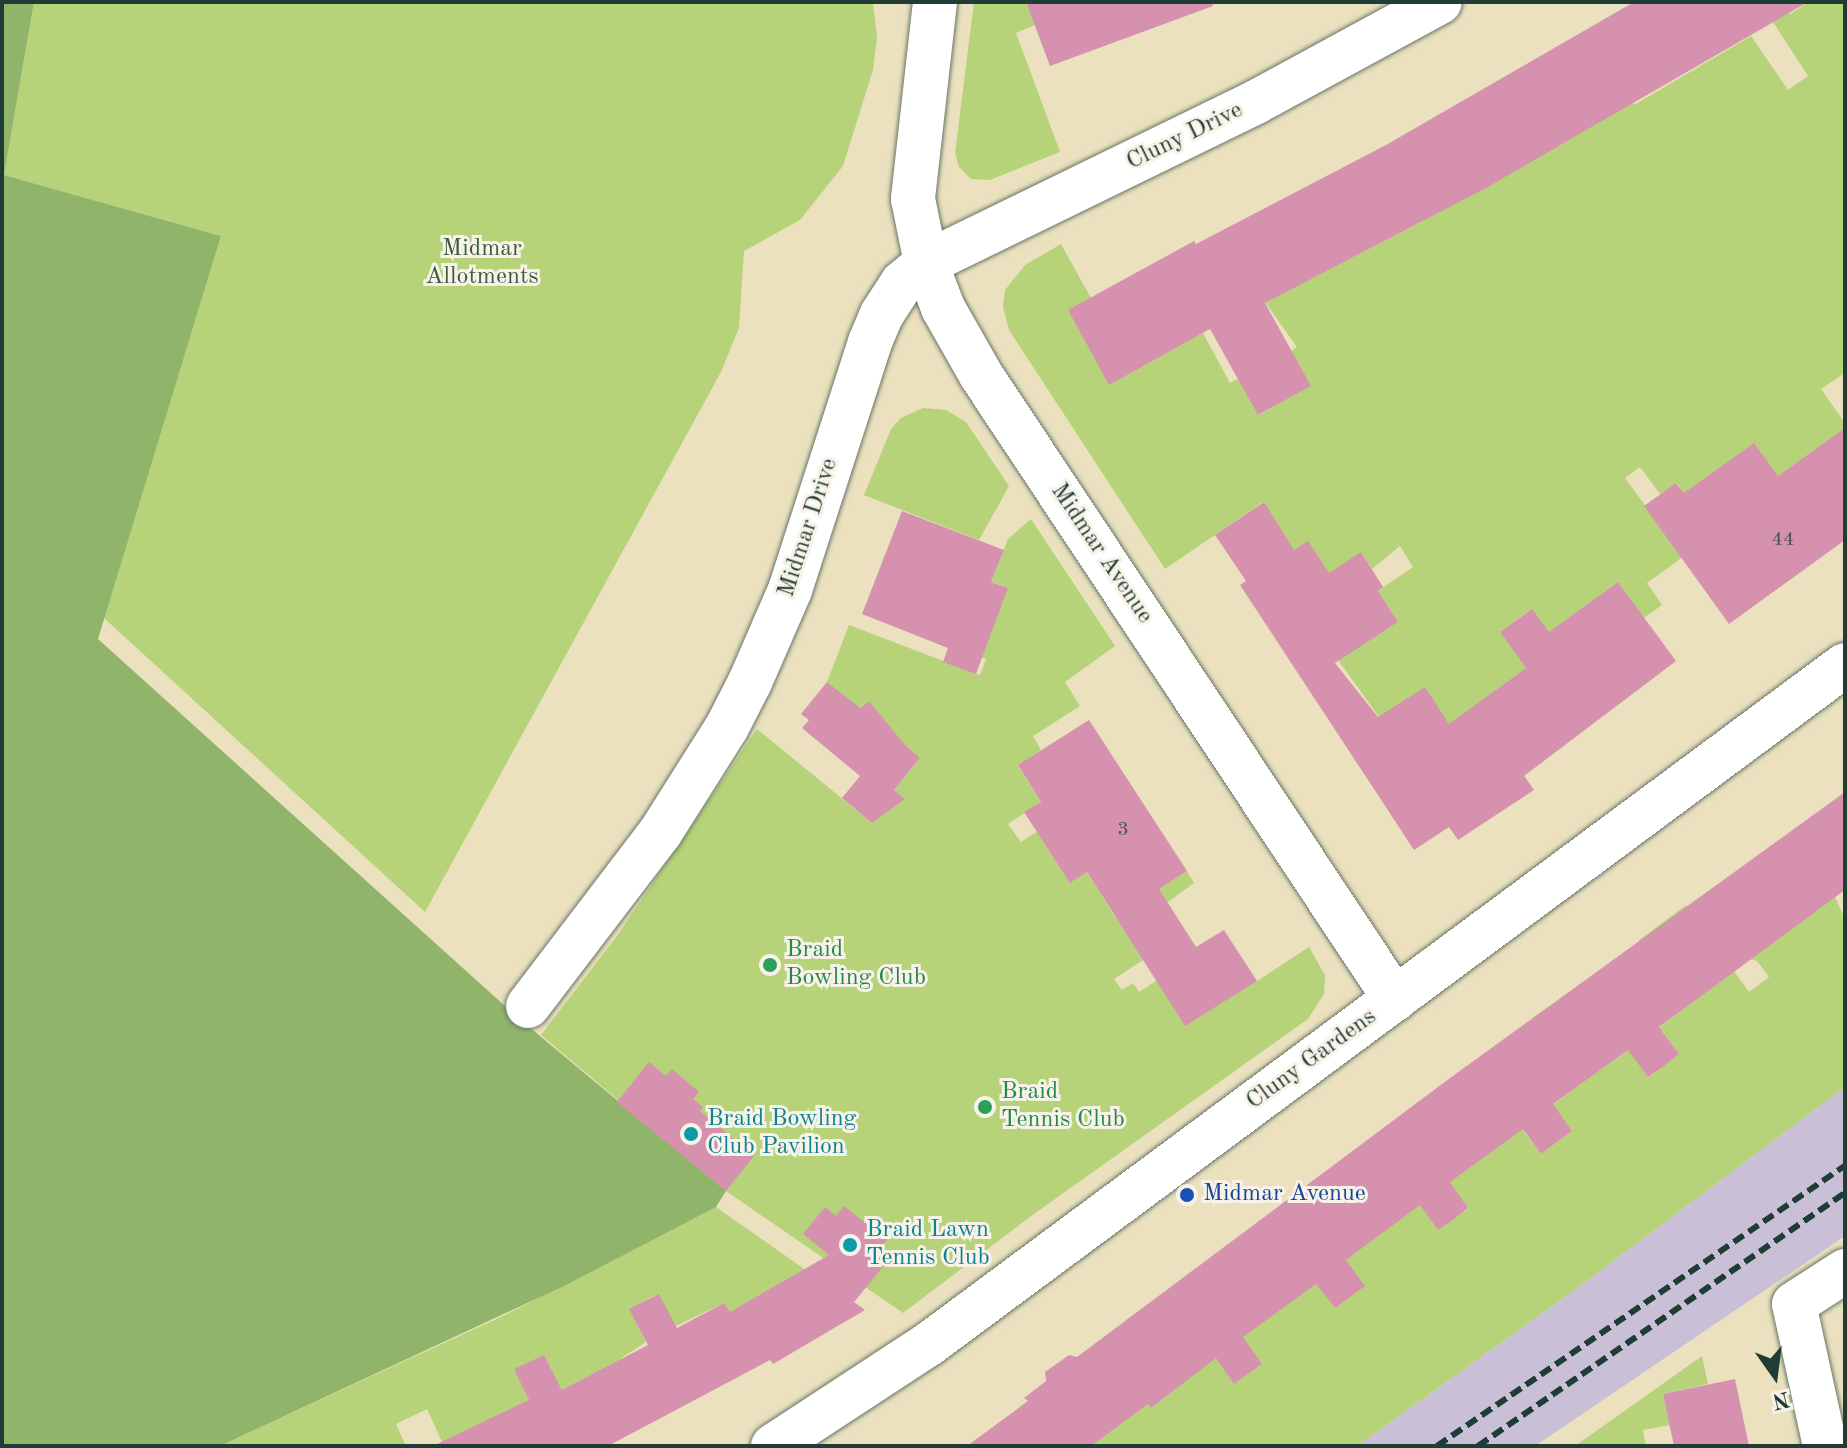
<!DOCTYPE html>
<html>
<head>
<meta charset="utf-8">
<style>
  body { margin:0 }
  #map { position:relative; width:1847px; height:1448px; overflow:hidden; background:#ebe1bf; font-family:"Old Standard TT",serif }
  div>[style] { position:absolute }
  .industrial>* { inset:0; background:#c9bfd7 }
  .green>* { inset:0; background:#b6d37a }
  .forest>* { inset:0; background:#90b56a }
  .building>* { inset:0; background:#d691af }
  .roads { filter:drop-shadow(0 0 2px #667665) drop-shadow(0 0 2px #667665) }
  .minor>* { height:44px; margin:-22px; padding:0 22px; transform-origin:22px; border-radius:22px; background:#fff }
  .rail>* { height:6px; margin-top:-3px; transform-origin:0; background:repeating-linear-gradient(90deg,#1f3d34 0 12px,transparent 0 18px) }
  .dots>* { width:22px; height:22px; translate:-50% -50%; box-sizing:border-box; border:4px solid #f7f3e8; border-radius:50% }
  span { translate:-50% -50%; white-space:nowrap; text-align:center; line-height:1.15; -webkit-text-stroke:6px #f7f3e8; paint-order:stroke }
  .number-label { font-size:20px; color:#4d5253 }
  .number-label span { -webkit-text-stroke-width:0 }
  .street-label { font-size:24px; color:#1f3d34 }
  .park-label { font-size:24px; color:#3d5b42 }
  .leisure-label { font-size:24px; color:#27864d }
  .left { translate:0 -50%; text-align:left }
  .culture-label { font-size:24px; color:#0d838f }
  .transit-label { font-size:24px; color:#164399 }
  .frame { position:absolute; inset:0; border:4px solid #1f3d34; pointer-events:none }
  .north { position:absolute; left:1735px; top:1336px; width:80px; height:80px; -webkit-text-stroke:6px #f7f3e8; paint-order:stroke; rotate:166deg; font-size:22px; font-weight:700; line-height:32px; text-align:center; color:#1f3d34 }
  .north::after { content:''; display:block; margin:auto; width:28px; height:36px; background:#1f3d34; clip-path:polygon(50% 0,100% 100%,50% 72%,0 100%) }
</style>
</head>
<body>
<div id="map">
  <div class="industrial">
    <i style="clip-path:polygon(1845px 1087px,1845px 1236px,1535px 1446px,1357px 1446px,1580px 1286px)"></i>
  </div>
  <div class="green">
    <i style="clip-path:polygon(34px 2px,873px 2px,877px 38px,873px 70px,843px 166px,800px 220px,744px 251px,739px 328px,721px 372px,425px 912px,104px 618px,221px 236px,4px 175px)"></i>
    <i style="clip-path:polygon(974px 2px,1026px 2px,1035px 25px,1016px 33px,1060px 152px,990px 180px,971px 179px,959px 167px,955px 153px)"></i>
    <i style="clip-path:polygon(1760px 2px,1782px 2px,1790px 14px,1809px 2px,1845px 2px,1845px 373px,1821px 389px,1845px 423px,1845px 483px,1706px 525px,1677px 483px,1660px 494px,1640px 467px,1625px 478px,1683px 557px,1647px 583px,1662px 605px,1644px 618px,1618px 582px,1601px 594px,1623px 625px,1555px 646px,1531px 609px,1500px 632px,1529px 666px,1496px 690px,1495px 738px,1530px 784px,1501px 806px,1379px 717px,1338px 660px,1398px 622px,1378px 591px,1413px 567px,1400px 546px,1372px 569px,1361px 552px,1330px 575px,1271px 565px,1276px 521px,1263px 502px,1165px 569px,1009px 330px,1003px 307px,1005px 290px,1025px 265px,1061px 244px,1091px 298px,1109px 384px,1203px 333px,1230px 383px,1238px 379px,1259px 415px,1310px 386px,1291px 351px,1297px 347px,1267px 305px,1226px 229px,1295px 287px,1421px 222px,1406px 133px,1410px 131px,1431px 167px,1474px 194px,1591px 127px,1610px 66px,1634px 105px,1751px 36px,1788px 90px,1808px 76px)"></i>
    <i style="clip-path:polygon(923px 408px,946px 410px,966px 422px,1009px 486px,979px 540px,864px 495px,891px 429px,901px 418px)"></i>
    <i style="clip-path:polygon(1031px 519px,1115px 646px,1065px 682px,1080px 706px,1033px 736px,1041px 750px,1018px 766px,1041px 802px,1008px 824px,1021px 842px,1125px 776px,1130px 783px,1105px 801px,1057px 862px,1070px 883px,1087px 872px,1115px 917px,1187px 871px,1194px 883px,1135px 926px,1186px 932px,1114px 979px,1122px 990px,1133px 983px,1139px 992px,1156px 981px,1257px 981px,1309px 947px,1325px 975px,1324px 994px,1308px 1019px,1034px 1214px,903px 1313px,726px 1191px,541px 1035px,617px 936px,757px 729px,872px 823px,905px 799px,894px 790px,920px 758px,886px 731px,890px 727px,869px 701px,859px 708px,827px 682px,849px 625px,980px 675px,986px 659px,949px 645px,1008px 588px,977px 576px,971px 566px,994px 575px,1008px 539px)"></i>
    <i style="clip-path:polygon(1835px 897px,1845px 919px,1845px 1087px,1580px 1286px,1357px 1446px,1091px 1446px,1119px 1425px,1137px 1390px,1151px 1408px,1176px 1389px,1126px 1320px,1139px 1311px,1217px 1356px,1234px 1383px,1262px 1364px,1241px 1338px,1318px 1280px,1319px 1287px,1335px 1308px,1364px 1286px,1343px 1262px,1422px 1202px,1438px 1230px,1468px 1209px,1453px 1187px,1446px 1184px,1524px 1126px,1525px 1133px,1541px 1154px,1572px 1131px,1557px 1110px,1550px 1107px,1579px 1085px,1531px 1019px,1554px 1003px,1602px 1069px,1631px 1048px,1649px 1077px,1679px 1054px,1663px 1032px,1656px 1030px,1686px 1007px,1638px 941px,1686px 905px,1749px 992px,1769px 977px,1757px 961px,1749px 959px)"></i>
    <i style="clip-path:polygon(716px 1207px,827px 1285px,743px 1336px,724px 1303px,676px 1326px,658px 1294px,630px 1309px,646px 1342px,620px 1359px,637px 1390px,562px 1390px,544px 1355px,515px 1369px,532px 1407px,443px 1444px,427px 1409px,396px 1424px,406px 1446px,220px 1446px,505px 1315px)"></i>
    <i style="clip-path:polygon(1702px 1356px,1708px 1384px,1663px 1394px,1670px 1425px,1643px 1430px,1646px 1446px,1575px 1446px)"></i>
  </div>
  <div class="forest">
    <i style="clip-path:polygon(2px 2px,34px 2px,4px 175px,221px 236px,98px 639px,516px 1016px,726px 1191px,716px 1207px,564px 1286px,220px 1446px,2px 1446px)"></i>
  </div>
  <div class="building">
    <i style="clip-path:polygon(1026px 2px,1212px 2px,1213px 6px,1050px 66px)"></i>
    <i style="clip-path:polygon(1634px 2px,1808px 2px,1486px 188px,1265px 303px,1311px 386px,1258px 415px,1210px 329px,1109px 385px,1068px 310px,1194px 241px,1196px 244px,1386px 145px)"></i>
    <i style="clip-path:polygon(1845px 428px,1845px 540px,1729px 624px,1644px 506px,1676px 483px,1684px 493px,1754px 443px,1778px 476px)"></i>
    <i style="clip-path:polygon(1264px 502px,1294px 550px,1308px 541px,1329px 573px,1361px 552px,1383px 587px,1378px 591px,1398px 622px,1335px 663px,1378px 717px,1425px 687px,1449px 724px,1526px 668px,1500px 632px,1532px 609px,1549px 632px,1618px 582px,1676px 661px,1524px 776px,1534px 790px,1458px 840px,1449px 827px,1414px 850px,1240px 585px,1246px 581px,1215px 535px)"></i>
    <i style="clip-path:polygon(902px 511px,1004px 550px,991px 582px,1008px 588px,976px 674px,943px 662px,948px 648px,862px 614px)"></i>
    <i style="clip-path:polygon(827px 682px,860px 708px,869px 701px,905px 745px,920px 758px,894px 790px,905px 799px,872px 823px,842px 798px,860px 776px,802px 728px,809px 720px,801px 714px)"></i>
    <i style="clip-path:polygon(1089px 720px,1187px 871px,1159px 889px,1196px 947px,1224px 930px,1257px 981px,1185px 1026px,1087px 872px,1070px 883px,1024px 812px,1041px 802px,1018px 765px)"></i>
    <i style="clip-path:polygon(1845px 792px,1845px 890px,1659px 1027px,1679px 1054px,1664px 1066px,1648px 1077px,1628px 1050px,1553px 1104px,1572px 1131px,1541px 1154px,1523px 1129px,1450px 1182px,1468px 1208px,1453px 1220px,1438px 1230px,1420px 1205px,1346px 1260px,1365px 1286px,1335px 1308px,1316px 1284px,1243px 1337px,1262px 1364px,1234px 1384px,1216px 1358px,1151px 1408px,1148px 1404px,1091px 1446px,967px 1446px,1028px 1401px,1024px 1398px,1046px 1381px,1045px 1372px,1069px 1355px,1077px 1357px,1446px 1081px)"></i>
    <i style="clip-path:polygon(649px 1062px,666px 1076px,672px 1069px,699px 1092px,693px 1099px,703px 1107px,700px 1111px,754px 1156px,726px 1191px,617px 1102px)"></i>
    <i style="clip-path:polygon(844px 1206px,887px 1240px,879px 1249px,890px 1258px,854px 1302px,865px 1310px,773px 1364px,770px 1360px,608px 1446px,433px 1446px,529px 1400px,514px 1369px,544px 1355px,562px 1390px,648px 1345px,629px 1309px,659px 1294px,677px 1328px,724px 1303px,730px 1312px,829px 1255px,803px 1234px,825px 1207px,836px 1216px)"></i>
    <i style="clip-path:polygon(1735px 1379px,1749px 1446px,1674px 1446px,1663px 1394px)"></i>
  </div>
  <div class="roads">
    <div class="minor">
      <i style="left:935px;top:2px;width:198px;rotate:96.4deg"></i>
      <i style="left:913px;top:199px;width:65px;rotate:78.5deg"></i>
      <i style="left:926px;top:263px;width:48px;rotate:69.3deg"></i>
      <i style="left:943px;top:308px;width:77px;rotate:60.4deg"></i>
      <i style="left:981px;top:375px;width:749px;rotate:56.44deg"></i>
      <i style="left:528px;top:1006px;width:218px;rotate:-52.7deg"></i>
      <i style="left:660px;top:833px;width:125px;rotate:-57.7deg"></i>
      <i style="left:727px;top:727px;width:51px;rotate:-62.9deg"></i>
      <i style="left:750px;top:682px;width:100px;rotate:-66.5deg"></i>
      <i style="left:790px;top:590px;width:261px;rotate:-72.1deg"></i>
      <i style="left:870px;top:342px;width:30px;rotate:-67deg"></i>
      <i style="left:882px;top:314px;width:37px;rotate:-57deg"></i>
      <i style="left:902px;top:283px;width:31px;rotate:-40deg"></i>
      <i style="left:926px;top:263px;width:367px;rotate:-26deg"></i>
      <i style="left:1256px;top:102px;width:209px;rotate:-28.5deg"></i>
      <i style="left:773px;top:1446px;width:186px;rotate:-33.2deg"></i>
      <i style="left:929px;top:1344px;width:1140px;rotate:-36.55deg"></i>
      <i style="left:1825px;top:1446px;width:145px;rotate:-102.3deg"></i>
      <i style="left:1794px;top:1304px;width:61px;rotate:-32.9deg"></i>
    </div>
  </div>
  <div class="rail">
    <i style="left:1437px;top:1446px;width:495px;rotate:-34.5deg"></i>
    <i style="left:1478px;top:1446px;width:446px;rotate:-34.6deg"></i>
  </div>
  <div class="dots">
    <i style="left:770px;top:965px;background:#2e9e5b"></i>
    <i style="left:985px;top:1107px;background:#2e9e5b"></i>
    <i style="left:691px;top:1134px;background:#0f9aa8"></i>
    <i style="left:1187px;top:1195px;background:#1a4fb4"></i>
    <i style="left:850px;top:1245px;background:#0f9aa8"></i>
  </div>
  <div class="number-label">
    <span style="left:1783px;top:540px">44</span>
    <span style="left:1123px;top:830px">3</span>
  </div>
  <div class="street-label">
    <span style="left:1185px;top:137px;rotate:-26deg">Cluny Drive</span>
    <span style="left:809px;top:528px;rotate:-72deg">Midmar Drive</span>
    <span style="left:1101px;top:554px;rotate:56deg">Midmar Avenue</span>
    <span style="left:1312px;top:1060px;rotate:-36deg">Cluny Gardens</span>
  </div>
  <div class="park-label">
    <span style="left:482px;top:264px">Midmar<br>Allotments</span>
  </div>
  <div class="leisure-label">
    <span class="left" style="left:786px;top:965px">Braid<br>Bowling Club</span>
    <span class="left" style="left:1001px;top:1107px">Braid<br>Tennis Club</span>
  </div>
  <div class="culture-label">
    <span class="left" style="left:707px;top:1134px">Braid Bowling<br>Club Pavilion</span>
    <span class="left" style="left:866px;top:1245px">Braid Lawn<br>Tennis Club</span>
  </div>
  <div class="transit-label">
    <span class="left" style="left:1203px;top:1195px">Midmar Avenue</span>
  </div>
  <div class="frame"></div>
  <div class="north">N</div>
</div>
</body>
</html>
